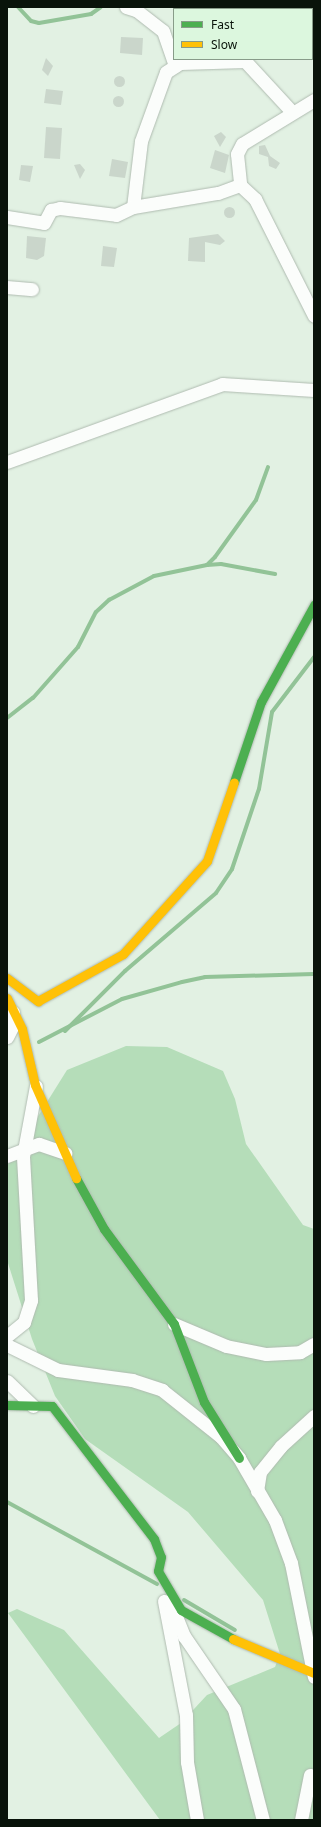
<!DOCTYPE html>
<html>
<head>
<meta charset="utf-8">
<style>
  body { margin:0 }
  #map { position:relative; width:321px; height:1827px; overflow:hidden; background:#e2f1e3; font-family:"Noto Sans",sans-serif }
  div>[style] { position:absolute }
  .green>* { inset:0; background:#b5ddb9 }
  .stream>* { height:4px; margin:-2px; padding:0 2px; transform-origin:2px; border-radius:2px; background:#92c397 }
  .building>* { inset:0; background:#cad6cb }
  .round { border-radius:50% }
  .roads { filter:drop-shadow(0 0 1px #afbbb0) drop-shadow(0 0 1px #afbbb0) }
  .street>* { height:13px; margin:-6.5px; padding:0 6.5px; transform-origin:6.5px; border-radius:6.5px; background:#fbfdfb }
  .fast>* { height:9px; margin:-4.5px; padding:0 4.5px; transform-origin:4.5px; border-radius:4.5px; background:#4caf50 }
  .slow>* { height:9px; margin:-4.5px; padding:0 4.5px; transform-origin:4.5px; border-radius:4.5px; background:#ffc107 }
  span { translate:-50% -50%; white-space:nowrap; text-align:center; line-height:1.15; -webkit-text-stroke:3.5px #dcf7de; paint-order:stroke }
  .frame { position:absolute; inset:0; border:8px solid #09130a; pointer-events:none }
  .legend { position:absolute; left:173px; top:8px; width:140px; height:52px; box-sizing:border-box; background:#dcf7de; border:1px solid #889c89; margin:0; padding:5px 7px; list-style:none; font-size:12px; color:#09130a }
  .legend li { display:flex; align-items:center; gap:8px; height:20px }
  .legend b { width:20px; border:1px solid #889c89 }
</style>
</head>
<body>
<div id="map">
  <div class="green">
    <i style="clip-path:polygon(126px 1046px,167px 1047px,223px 1071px,235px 1099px,246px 1144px,303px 1225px,314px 1229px,314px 1820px,160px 1820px,8px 1613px,17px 1609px,64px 1630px,159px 1738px,181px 1723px,207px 1695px,275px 1667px,280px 1654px,263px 1600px,188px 1512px,85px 1439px,55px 1396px,32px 1339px,7px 1260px,7px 1166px,67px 1070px)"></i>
  </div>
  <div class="stream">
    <i style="left:18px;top:7px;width:19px;rotate:47deg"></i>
    <i style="left:31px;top:21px;width:8px;rotate:14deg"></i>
    <i style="left:39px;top:23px;width:53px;rotate:-9.8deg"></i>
    <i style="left:91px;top:14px;width:12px;rotate:-35deg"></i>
    <i style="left:207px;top:565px;width:14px;rotate:-4deg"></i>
    <i style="left:221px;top:564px;width:55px;rotate:10.5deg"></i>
    <i style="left:7px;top:718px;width:33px;rotate:-38deg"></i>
    <i style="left:33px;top:698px;width:68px;rotate:-48.6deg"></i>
    <i style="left:78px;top:647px;width:39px;rotate:-63deg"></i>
    <i style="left:96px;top:612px;width:18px;rotate:-43deg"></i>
    <i style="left:109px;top:600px;width:51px;rotate:-28.1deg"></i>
    <i style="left:154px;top:576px;width:54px;rotate:-11.7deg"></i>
    <i style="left:207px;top:565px;width:11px;rotate:-45deg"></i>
    <i style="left:215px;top:557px;width:70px;rotate:-54.3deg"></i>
    <i style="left:256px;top:500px;width:35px;rotate:-70deg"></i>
    <i style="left:65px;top:1031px;width:85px;rotate:-45deg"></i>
    <i style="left:125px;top:971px;width:120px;rotate:-40.6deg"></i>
    <i style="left:216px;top:893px;width:29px;rotate:-56deg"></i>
    <i style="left:232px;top:869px;width:84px;rotate:-71.4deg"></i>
    <i style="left:259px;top:789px;width:78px;rotate:-80.4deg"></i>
    <i style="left:272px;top:712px;width:69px;rotate:-52.6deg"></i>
    <i style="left:39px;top:1042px;width:93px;rotate:-27.4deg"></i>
    <i style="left:122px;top:999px;width:62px;rotate:-15.8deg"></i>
    <i style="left:182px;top:982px;width:24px;rotate:-12deg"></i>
    <i style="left:205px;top:977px;width:109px;rotate:-1.6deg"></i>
    <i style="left:7px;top:1502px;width:171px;rotate:28.7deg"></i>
    <i style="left:184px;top:1600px;width:59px;rotate:30.5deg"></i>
  </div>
  <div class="building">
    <i style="clip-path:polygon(121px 37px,143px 38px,142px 55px,120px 53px)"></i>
    <i style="clip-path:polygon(46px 58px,53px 66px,48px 76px,42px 70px)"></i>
    <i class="round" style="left:113.5px;top:75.5px;width:11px;height:11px"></i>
    <i style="clip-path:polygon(46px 89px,63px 91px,61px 105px,44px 103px)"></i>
    <i class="round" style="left:112.5px;top:95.5px;width:11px;height:11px"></i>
    <i style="clip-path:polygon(46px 127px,62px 128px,60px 159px,44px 158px)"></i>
    <i style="clip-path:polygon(221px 132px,226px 137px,220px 147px,214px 136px)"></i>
    <i style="clip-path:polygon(265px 145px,270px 156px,280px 163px,276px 169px,269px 166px,268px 157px,259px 154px,259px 146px)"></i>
    <i style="clip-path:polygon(215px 150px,229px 155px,225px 173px,210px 168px)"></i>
    <i style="clip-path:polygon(112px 159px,128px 162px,125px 178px,109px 176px)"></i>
    <i style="clip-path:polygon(80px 164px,85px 170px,80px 179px,74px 165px)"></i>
    <i style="clip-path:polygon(21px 165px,33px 166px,30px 182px,19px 180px)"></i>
    <i class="round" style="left:223.5px;top:206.5px;width:11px;height:11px"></i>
    <i style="clip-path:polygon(218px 234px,225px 241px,220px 245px,205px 242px,205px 262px,188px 261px,189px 238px)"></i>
    <i style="clip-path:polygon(27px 236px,46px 238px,44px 256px,37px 260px,26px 258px)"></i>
    <i style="clip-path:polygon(103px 246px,117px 248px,114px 267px,101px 266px)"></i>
  </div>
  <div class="roads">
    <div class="street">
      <i style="left:126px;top:7px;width:10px;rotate:17deg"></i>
      <i style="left:136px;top:10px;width:34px;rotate:38deg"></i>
      <i style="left:163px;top:31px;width:37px;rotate:71deg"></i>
      <i style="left:314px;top:100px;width:84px;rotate:148.6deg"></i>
      <i style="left:242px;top:144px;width:11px;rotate:117deg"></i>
      <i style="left:237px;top:154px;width:31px;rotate:84deg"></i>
      <i style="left:240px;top:185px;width:21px;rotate:43deg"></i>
      <i style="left:255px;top:199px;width:131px;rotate:63.2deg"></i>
      <i style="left:133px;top:207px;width:66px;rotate:-83.1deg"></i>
      <i style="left:141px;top:141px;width:73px;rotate:-70.1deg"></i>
      <i style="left:166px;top:72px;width:17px;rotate:-33deg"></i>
      <i style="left:180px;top:63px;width:65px;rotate:-1.8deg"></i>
      <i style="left:245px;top:61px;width:69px;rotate:47.3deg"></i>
      <i style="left:7px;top:217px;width:37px;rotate:9deg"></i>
      <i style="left:44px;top:223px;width:15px;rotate:-62deg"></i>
      <i style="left:51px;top:210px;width:9px;rotate:-13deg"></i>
      <i style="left:60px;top:208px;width:56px;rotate:7.1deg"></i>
      <i style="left:116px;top:215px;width:19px;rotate:-25deg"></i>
      <i style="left:133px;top:207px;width:86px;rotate:-9.4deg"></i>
      <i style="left:218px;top:193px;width:23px;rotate:-20deg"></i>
      <i style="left:7px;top:287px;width:25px;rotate:5deg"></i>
      <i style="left:7px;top:462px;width:229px;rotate:-19.9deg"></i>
      <i style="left:222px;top:384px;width:92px;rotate:3.7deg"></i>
      <i style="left:7px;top:1037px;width:13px;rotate:-63deg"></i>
      <i style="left:13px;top:1025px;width:13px;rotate:-90deg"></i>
      <i style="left:7px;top:1156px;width:34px;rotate:-21deg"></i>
      <i style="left:39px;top:1144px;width:28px;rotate:19deg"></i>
      <i style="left:174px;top:1324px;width:56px;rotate:22.9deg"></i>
      <i style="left:226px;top:1346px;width:41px;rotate:11.3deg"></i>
      <i style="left:266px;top:1354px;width:34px;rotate:-3deg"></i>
      <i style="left:300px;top:1352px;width:16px;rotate:-30deg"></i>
      <i style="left:7px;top:1336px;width:22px;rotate:-39deg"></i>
      <i style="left:24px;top:1322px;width:23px;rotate:-72deg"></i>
      <i style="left:31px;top:1300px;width:144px;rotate:-93.2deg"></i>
      <i style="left:23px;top:1156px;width:71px;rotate:-79.5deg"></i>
      <i style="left:7px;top:1345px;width:57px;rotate:26.1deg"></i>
      <i style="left:58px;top:1370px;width:75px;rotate:7.7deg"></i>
      <i style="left:132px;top:1380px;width:32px;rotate:18deg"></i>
      <i style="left:162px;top:1390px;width:75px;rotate:38.5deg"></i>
      <i style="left:221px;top:1437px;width:28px;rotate:49deg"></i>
      <i style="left:239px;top:1458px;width:72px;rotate:59.9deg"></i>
      <i style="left:275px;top:1520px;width:46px;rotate:69.6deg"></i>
      <i style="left:291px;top:1563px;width:116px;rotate:78.6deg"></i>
      <i style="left:7px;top:1381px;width:36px;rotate:44deg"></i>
      <i style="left:257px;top:1491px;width:19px;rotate:-81deg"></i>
      <i style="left:260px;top:1472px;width:33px;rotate:-51deg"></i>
      <i style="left:281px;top:1446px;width:45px;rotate:-42.3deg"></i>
      <i style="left:164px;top:1601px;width:116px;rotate:79.1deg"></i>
      <i style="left:186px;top:1715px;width:47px;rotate:88.8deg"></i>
      <i style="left:187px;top:1762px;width:59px;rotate:80.2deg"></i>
      <i style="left:171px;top:1604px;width:35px;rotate:68deg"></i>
      <i style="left:184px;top:1636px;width:88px;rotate:55.6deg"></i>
      <i style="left:234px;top:1709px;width:115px;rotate:75.4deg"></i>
      <i style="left:301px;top:1820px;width:46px;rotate:-78.7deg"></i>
    </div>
    <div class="fast">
      <i style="left:234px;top:782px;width:84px;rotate:-71.4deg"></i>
      <i style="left:261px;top:702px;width:111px;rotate:-61.3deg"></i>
      <i style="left:76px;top:1178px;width:58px;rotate:61.2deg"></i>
      <i style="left:104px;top:1229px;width:118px;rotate:53.6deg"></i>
      <i style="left:174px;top:1324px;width:84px;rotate:69deg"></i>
      <i style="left:204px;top:1402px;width:66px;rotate:58deg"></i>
      <i style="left:7px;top:1405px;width:45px;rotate:1.3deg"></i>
      <i style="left:52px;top:1406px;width:168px;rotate:52.5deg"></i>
      <i style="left:154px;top:1539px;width:19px;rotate:69deg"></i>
      <i style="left:161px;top:1557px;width:14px;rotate:102deg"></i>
      <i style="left:158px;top:1571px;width:45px;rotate:59.5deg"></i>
      <i style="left:181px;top:1610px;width:60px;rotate:29.1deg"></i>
    </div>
    <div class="slow">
      <i style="left:7px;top:978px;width:39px;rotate:37deg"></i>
      <i style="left:38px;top:1001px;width:97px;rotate:-28.9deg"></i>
      <i style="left:123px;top:954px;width:125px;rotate:-47.9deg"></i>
      <i style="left:207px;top:861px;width:83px;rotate:-71.1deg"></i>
      <i style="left:7px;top:998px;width:34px;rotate:64deg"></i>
      <i style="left:22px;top:1029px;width:57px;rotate:76.9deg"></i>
      <i style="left:35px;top:1085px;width:102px;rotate:66.2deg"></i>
      <i style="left:233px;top:1639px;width:88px;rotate:22.8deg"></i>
    </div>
  </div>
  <div class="frame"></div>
  <ul class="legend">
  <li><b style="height:5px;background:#4caf50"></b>Fast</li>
  <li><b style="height:5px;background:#ffc107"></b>Slow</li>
  </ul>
</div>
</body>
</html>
